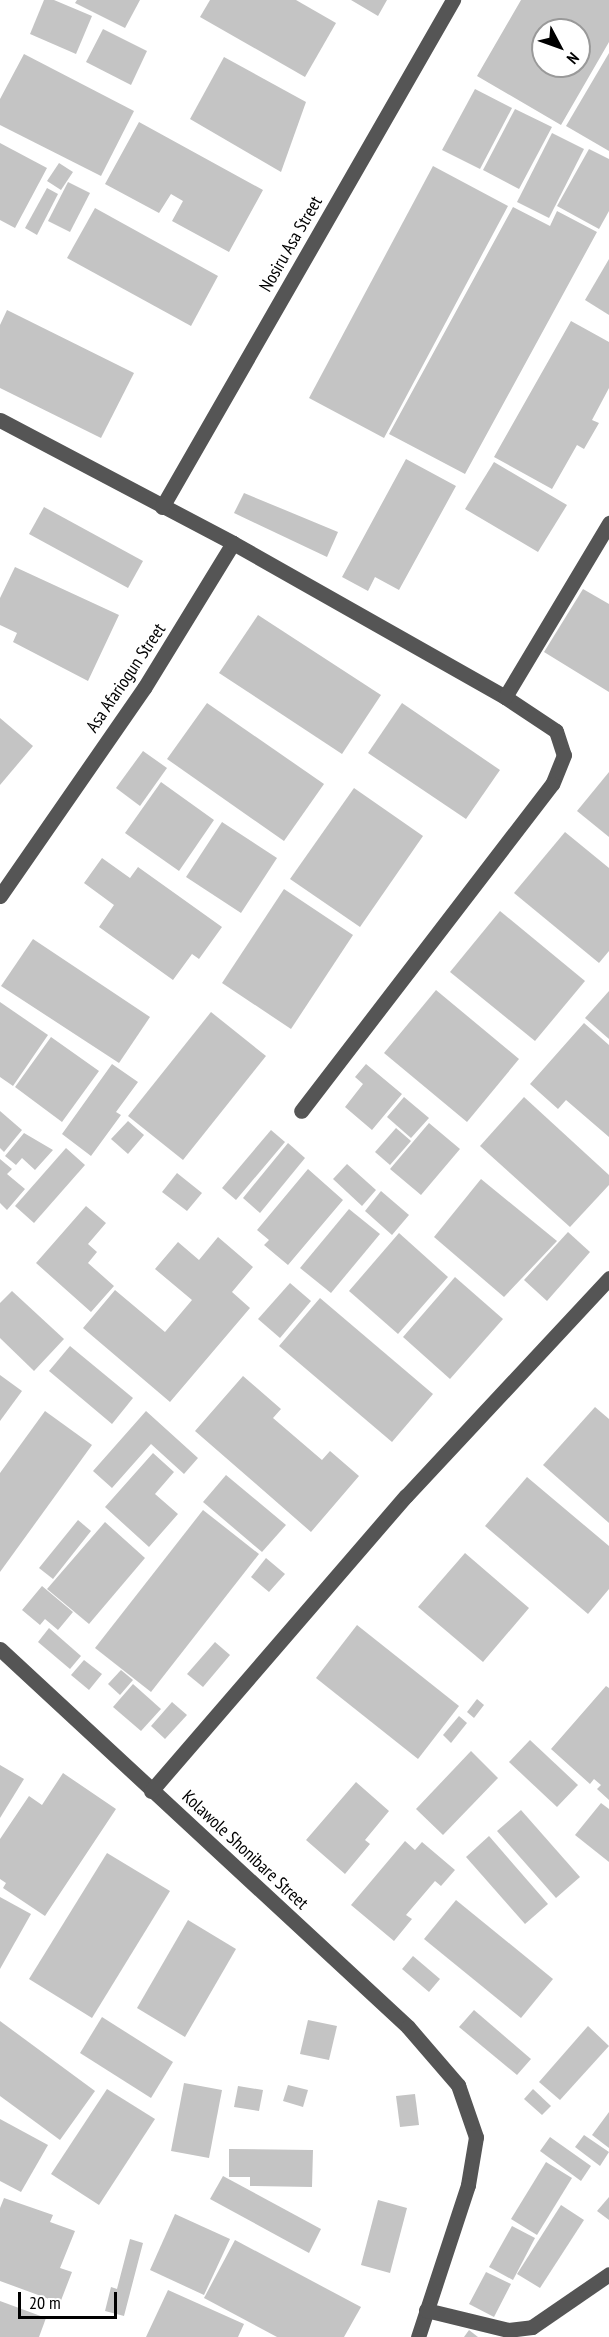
<!DOCTYPE html>
<html>
<head>
<meta charset="utf-8">
<style>
  body { margin:0 }
  #map { position:relative; width:609px; height:2337px; overflow:hidden; background:#fff; font-family:"PT Sans Narrow",sans-serif }
  div>[style] { position:absolute }
  .building>* { inset:0; background:#c4c4c4 }
  .minor>* { height:15px; margin:-7.5px; padding:0 7.5px; transform-origin:7.5px; border-radius:7.5px; background:#555 }
  span { translate:-50% -50%; white-space:nowrap; text-align:center; line-height:1.15; -webkit-text-stroke:4.5px #fff; paint-order:stroke }
  .street-label { font-size:18px; color:#000 }
  .north { position:absolute; left:531px; top:18px; width:60px; height:60px; box-sizing:border-box; background:#fff; border:2px solid #999; border-radius:50%; rotate:131deg; font-size:16px; font-weight:700; line-height:24px; text-align:center; color:#000 }
  .north::after { content:''; display:block; margin:auto; width:21px; height:27px; background:#000; clip-path:polygon(50% 0,100% 100%,50% 72%,0 100%) }
  .scale { position:absolute; left:18px; top:2292px; width:99px; height:27px; box-sizing:border-box; border:3px solid #000; border-top:0; padding-left:8px; font-size:18px; line-height:21px; white-space:nowrap; color:#000; -webkit-text-stroke:4px #fff; paint-order:stroke }
</style>
</head>
<body>
<div id="map">
  <div class="building">
    <i style="clip-path:polygon(44px 0,54px 0,92px 16px,76px 54px,30px 34px)"></i>
    <i style="clip-path:polygon(77px 0,140px 0,125px 28px,75px 3px)"></i>
    <i style="clip-path:polygon(210px 0,296px 0,336px 23px,305px 77px,200px 17px)"></i>
    <i style="clip-path:polygon(351px 0,387px 0,378px 16px)"></i>
    <i style="clip-path:polygon(evenodd,521px 0,609px 0,609px 42px,561px 125px,477px 76px,521px 0,543px 30px,579px 30px,579px 66px,543px 66px,543px 30px)"></i>
    <i style="clip-path:polygon(103px 29px,147px 51px,131px 85px,86px 62px)"></i>
    <i style="clip-path:polygon(609px 53px,609px 151px,566px 126px)"></i>
    <i style="clip-path:polygon(24px 54px,134px 111px,101px 176px,0 125px,0 99px)"></i>
    <i style="clip-path:polygon(224px 57px,306px 102px,281px 172px,190px 119px)"></i>
    <i style="clip-path:polygon(475px 89px,512px 108px,480px 169px,442px 150px)"></i>
    <i style="clip-path:polygon(515px 109px,552px 127px,519px 189px,483px 170px)"></i>
    <i style="clip-path:polygon(139px 122px,263px 190px,229px 252px,172px 221px,183px 201px,171px 194px,159px 213px,105px 184px)"></i>
    <i style="clip-path:polygon(552px 133px,584px 149px,549px 218px,517px 202px)"></i>
    <i style="clip-path:polygon(0 143px,47px 168px,15px 228px,0 220px)"></i>
    <i style="clip-path:polygon(589px 149px,609px 159px,609px 211px,599px 229px,557px 206px)"></i>
    <i style="clip-path:polygon(59px 163px,73px 172px,61px 190px,47px 181px)"></i>
    <i style="clip-path:polygon(433px 166px,508px 206px,384px 438px,309px 398px)"></i>
    <i style="clip-path:polygon(68px 182px,90px 193px,70px 232px,48px 221px)"></i>
    <i style="clip-path:polygon(47px 188px,58px 194px,37px 235px,25px 228px)"></i>
    <i style="clip-path:polygon(513px 207px,550px 226px,557px 211px,597px 232px,465px 474px,389px 434px)"></i>
    <i style="clip-path:polygon(95px 208px,218px 276px,191px 326px,67px 258px)"></i>
    <i style="clip-path:polygon(609px 259px,609px 315px,585px 300px)"></i>
    <i style="clip-path:polygon(7px 310px,134px 373px,101px 438px,0 388px,0 325px)"></i>
    <i style="clip-path:polygon(571px 321px,609px 342px,609px 388px,592px 420px,599px 423px,584px 449px,577px 445px,552px 489px,494px 457px)"></i>
    <i style="clip-path:polygon(406px 459px,456px 486px,399px 590px,375px 577px,368px 591px,342px 577px)"></i>
    <i style="clip-path:polygon(494px 462px,567px 505px,538px 552px,465px 509px)"></i>
    <i style="clip-path:polygon(244px 493px,338px 532px,327px 557px,234px 513px)"></i>
    <i style="clip-path:polygon(44px 507px,143px 561px,128px 588px,29px 534px)"></i>
    <i style="clip-path:polygon(15px 567px,119px 615px,88px 681px,13px 642px,17px 633px,0 625px,0 598px)"></i>
    <i style="clip-path:polygon(583px 589px,609px 604px,609px 692px,544px 652px)"></i>
    <i style="clip-path:polygon(258px 615px,381px 695px,342px 754px,219px 673px)"></i>
    <i style="clip-path:polygon(207px 703px,324px 784px,284px 841px,167px 759px)"></i>
    <i style="clip-path:polygon(402px 703px,500px 770px,466px 819px,368px 753px)"></i>
    <i style="clip-path:polygon(0 718px,33px 746px,0 785px)"></i>
    <i style="clip-path:polygon(143px 751px,167px 768px,140px 806px,116px 788px)"></i>
    <i style="clip-path:polygon(609px 772px,609px 837px,577px 811px)"></i>
    <i style="clip-path:polygon(161px 782px,214px 820px,179px 871px,125px 833px)"></i>
    <i style="clip-path:polygon(354px 788px,423px 836px,360px 927px,290px 879px)"></i>
    <i style="clip-path:polygon(222px 822px,277px 858px,241px 913px,186px 877px)"></i>
    <i style="clip-path:polygon(565px 832px,609px 868px,609px 951px,599px 963px,514px 893px)"></i>
    <i style="clip-path:polygon(102px 858px,130px 878px,138px 867px,222px 927px,199px 959px,192px 954px,173px 980px,99px 927px,114px 905px,84px 883px)"></i>
    <i style="clip-path:polygon(284px 889px,353px 935px,291px 1029px,222px 983px)"></i>
    <i style="clip-path:polygon(500px 911px,585px 981px,535px 1041px,450px 972px)"></i>
    <i style="clip-path:polygon(33px 939px,150px 1017px,119px 1063px,1px 986px)"></i>
    <i style="clip-path:polygon(436px 990px,519px 1059px,467px 1122px,384px 1053px)"></i>
    <i style="clip-path:polygon(609px 991px,609px 1039px,585px 1018px)"></i>
    <i style="clip-path:polygon(0 1002px,48px 1035px,13px 1086px,0 1077px)"></i>
    <i style="clip-path:polygon(211px 1012px,266px 1056px,183px 1160px,128px 1116px)"></i>
    <i style="clip-path:polygon(584px 1023px,609px 1045px,609px 1137px,566px 1100px,558px 1109px,530px 1084px)"></i>
    <i style="clip-path:polygon(51px 1037px,99px 1071px,62px 1122px,15px 1087px)"></i>
    <i style="clip-path:polygon(112px 1064px,138px 1082px,116px 1112px,121px 1115px,91px 1156px,62px 1134px)"></i>
    <i style="clip-path:polygon(366px 1064px,402px 1094px,372px 1130px,345px 1107px,363px 1084px,355px 1077px)"></i>
    <i style="clip-path:polygon(404px 1097px,429px 1118px,411px 1138px,387px 1117px)"></i>
    <i style="clip-path:polygon(524px 1097px,609px 1175px,609px 1185px,570px 1227px,480px 1146px)"></i>
    <i style="clip-path:polygon(0 1111px,22px 1130px,4px 1152px,0 1148px)"></i>
    <i style="clip-path:polygon(128px 1121px,144px 1135px,128px 1154px,111px 1139px)"></i>
    <i style="clip-path:polygon(429px 1123px,460px 1149px,421px 1195px,390px 1169px)"></i>
    <i style="clip-path:polygon(396px 1128px,411px 1141px,390px 1165px,375px 1152px)"></i>
    <i style="clip-path:polygon(271px 1130px,285px 1142px,236px 1200px,222px 1188px)"></i>
    <i style="clip-path:polygon(24px 1133px,53px 1150px,35px 1170px,22px 1158px,16px 1165px,5px 1156px)"></i>
    <i style="clip-path:polygon(288px 1143px,305px 1158px,260px 1213px,243px 1198px)"></i>
    <i style="clip-path:polygon(66px 1148px,85px 1165px,34px 1223px,15px 1206px)"></i>
    <i style="clip-path:polygon(0 1159px,12px 1169px,7px 1174px,25px 1189px,7px 1210px,0 1203px)"></i>
    <i style="clip-path:polygon(347px 1164px,376px 1190px,362px 1206px,333px 1179px)"></i>
    <i style="clip-path:polygon(308px 1169px,343px 1200px,288px 1265px,264px 1245px,269px 1240px,257px 1230px)"></i>
    <i style="clip-path:polygon(177px 1173px,202px 1193px,187px 1211px,162px 1192px)"></i>
    <i style="clip-path:polygon(481px 1179px,557px 1241px,504px 1297px,434px 1237px)"></i>
    <i style="clip-path:polygon(381px 1191px,409px 1215px,392px 1235px,365px 1211px)"></i>
    <i style="clip-path:polygon(86px 1206px,106px 1223px,88px 1244px,97px 1252px,88px 1263px,114px 1286px,91px 1312px,36px 1263px)"></i>
    <i style="clip-path:polygon(349px 1209px,380px 1234px,331px 1293px,300px 1268px)"></i>
    <i style="clip-path:polygon(568px 1232px,590px 1252px,547px 1301px,524px 1280px)"></i>
    <i style="clip-path:polygon(399px 1233px,448px 1277px,398px 1334px,349px 1291px)"></i>
    <i style="clip-path:polygon(218px 1237px,253px 1267px,232px 1292px,250px 1308px,170px 1402px,83px 1328px,115px 1290px,165px 1332px,192px 1300px,155px 1269px,178px 1242px,199px 1260px)"></i>
    <i style="clip-path:polygon(455px 1277px,503px 1319px,450px 1379px,403px 1337px)"></i>
    <i style="clip-path:polygon(290px 1283px,311px 1301px,280px 1338px,258px 1319px)"></i>
    <i style="clip-path:polygon(12px 1291px,64px 1339px,34px 1371px,0 1338px,0 1303px)"></i>
    <i style="clip-path:polygon(320px 1298px,433px 1394px,392px 1442px,279px 1346px)"></i>
    <i style="clip-path:polygon(70px 1346px,133px 1398px,112px 1424px,49px 1371px)"></i>
    <i style="clip-path:polygon(0 1375px,22px 1391px,0 1421px)"></i>
    <i style="clip-path:polygon(243px 1376px,281px 1409px,273px 1418px,322px 1460px,330px 1451px,359px 1476px,311px 1532px,195px 1431px)"></i>
    <i style="clip-path:polygon(595px 1407px,609px 1419px,609px 1523px,543px 1465px)"></i>
    <i style="clip-path:polygon(45px 1411px,92px 1445px,0 1572px,0 1473px)"></i>
    <i style="clip-path:polygon(146px 1411px,198px 1458px,184px 1474px,151px 1444px,112px 1488px,93px 1471px)"></i>
    <i style="clip-path:polygon(153px 1453px,174px 1472px,155px 1494px,178px 1514px,149px 1547px,105px 1507px)"></i>
    <i style="clip-path:polygon(226px 1475px,286px 1525px,262px 1552px,203px 1502px)"></i>
    <i style="clip-path:polygon(527px 1477px,609px 1546px,609px 1589px,588px 1614px,485px 1526px)"></i>
    <i style="clip-path:polygon(203px 1510px,259px 1554px,151px 1692px,95px 1648px)"></i>
    <i style="clip-path:polygon(78px 1520px,91px 1531px,53px 1579px,39px 1568px)"></i>
    <i style="clip-path:polygon(105px 1522px,145px 1558px,89px 1624px,47px 1589px)"></i>
    <i style="clip-path:polygon(465px 1553px,529px 1608px,483px 1662px,418px 1607px)"></i>
    <i style="clip-path:polygon(266px 1558px,285px 1574px,269px 1592px,251px 1577px)"></i>
    <i style="clip-path:polygon(42px 1586px,73px 1612px,58px 1630px,45px 1619px,40px 1625px,22px 1610px)"></i>
    <i style="clip-path:polygon(357px 1625px,459px 1706px,418px 1759px,316px 1678px)"></i>
    <i style="clip-path:polygon(49px 1628px,81px 1656px,70px 1669px,38px 1642px)"></i>
    <i style="clip-path:polygon(215px 1642px,230px 1655px,203px 1687px,187px 1674px)"></i>
    <i style="clip-path:polygon(84px 1660px,102px 1674px,89px 1690px,71px 1675px)"></i>
    <i style="clip-path:polygon(121px 1670px,133px 1680px,120px 1695px,108px 1684px)"></i>
    <i style="clip-path:polygon(133px 1684px,161px 1709px,141px 1731px,113px 1707px)"></i>
    <i style="clip-path:polygon(606px 1686px,609px 1688px,609px 1800px,597px 1789px,601px 1785px,594px 1779px,590px 1784px,551px 1749px)"></i>
    <i style="clip-path:polygon(477px 1699px,484px 1705px,474px 1718px,467px 1712px)"></i>
    <i style="clip-path:polygon(172px 1702px,187px 1715px,165px 1739px,151px 1726px)"></i>
    <i style="clip-path:polygon(459px 1716px,467px 1723px,451px 1743px,443px 1735px)"></i>
    <i style="clip-path:polygon(530px 1740px,578px 1785px,557px 1807px,509px 1762px)"></i>
    <i style="clip-path:polygon(471px 1751px,498px 1778px,443px 1835px,416px 1809px)"></i>
    <i style="clip-path:polygon(0 1765px,24px 1779px,0 1818px)"></i>
    <i style="clip-path:polygon(63px 1773px,116px 1809px,45px 1916px,3px 1888px,6px 1883px,0 1879px,0 1839px,29px 1796px,42px 1805px)"></i>
    <i style="clip-path:polygon(356px 1782px,389px 1811px,365px 1840px,370px 1844px,345px 1874px,306px 1840px)"></i>
    <i style="clip-path:polygon(601px 1803px,609px 1809px,609px 1862px,575px 1835px)"></i>
    <i style="clip-path:polygon(521px 1810px,580px 1877px,556px 1898px,497px 1831px)"></i>
    <i style="clip-path:polygon(489px 1836px,548px 1904px,525px 1924px,466px 1857px)"></i>
    <i style="clip-path:polygon(405px 1841px,415px 1850px,422px 1842px,455px 1870px,441px 1886px,435px 1881px,406px 1915px,412px 1919px,394px 1941px,351px 1905px)"></i>
    <i style="clip-path:polygon(107px 1853px,170px 1891px,92px 2018px,29px 1979px)"></i>
    <i style="clip-path:polygon(0 1897px,31px 1914px,0 1969px)"></i>
    <i style="clip-path:polygon(456px 1900px,553px 1979px,521px 2018px,424px 1939px)"></i>
    <i style="clip-path:polygon(188px 1920px,236px 1949px,185px 2037px,137px 2008px)"></i>
    <i style="clip-path:polygon(413px 1956px,440px 1979px,429px 1992px,402px 1969px)"></i>
    <i style="clip-path:polygon(474px 2010px,531px 2059px,517px 2075px,459px 2027px)"></i>
    <i style="clip-path:polygon(102px 2017px,173px 2062px,151px 2098px,80px 2053px)"></i>
    <i style="clip-path:polygon(308px 2020px,337px 2026px,329px 2060px,300px 2054px)"></i>
    <i style="clip-path:polygon(0 2021px,95px 2091px,60px 2140px,0 2096px)"></i>
    <i style="clip-path:polygon(588px 2026px,609px 2046px,560px 2100px,539px 2082px)"></i>
    <i style="clip-path:polygon(184px 2083px,222px 2090px,209px 2158px,171px 2151px)"></i>
    <i style="clip-path:polygon(288px 2085px,308px 2090px,303px 2107px,283px 2101px)"></i>
    <i style="clip-path:polygon(238px 2086px,263px 2090px,259px 2111px,234px 2107px)"></i>
    <i style="clip-path:polygon(107px 2089px,155px 2119px,99px 2205px,51px 2174px)"></i>
    <i style="clip-path:polygon(533px 2089px,551px 2106px,542px 2115px,524px 2099px)"></i>
    <i style="clip-path:polygon(415px 2094px,419px 2125px,400px 2127px,396px 2096px)"></i>
    <i style="clip-path:polygon(609px 2112px,609px 2148px,592px 2135px)"></i>
    <i style="clip-path:polygon(0 2119px,48px 2145px,21px 2192px,0 2181px)"></i>
    <i style="clip-path:polygon(584px 2135px,609px 2152px,600px 2166px,575px 2147px)"></i>
    <i style="clip-path:polygon(550px 2137px,591px 2166px,581px 2181px,540px 2151px)"></i>
    <i style="clip-path:polygon(229px 2149px,313px 2150px,312px 2187px,250px 2186px,250px 2177px,229px 2177px)"></i>
    <i style="clip-path:polygon(546px 2162px,572px 2178px,537px 2235px,511px 2219px)"></i>
    <i style="clip-path:polygon(223px 2176px,321px 2229px,309px 2253px,210px 2199px)"></i>
    <i style="clip-path:polygon(609px 2197px,609px 2220px,597px 2211px)"></i>
    <i style="clip-path:polygon(4px 2198px,53px 2215px,50px 2222px,75px 2231px,60px 2268px,72px 2272px,60px 2303px,0 2281px,0 2208px)"></i>
    <i style="clip-path:polygon(378px 2200px,407px 2208px,390px 2273px,361px 2265px)"></i>
    <i style="clip-path:polygon(561px 2205px,584px 2220px,540px 2288px,517px 2274px)"></i>
    <i style="clip-path:polygon(175px 2214px,230px 2239px,204px 2295px,150px 2270px)"></i>
    <i style="clip-path:polygon(512px 2226px,535px 2238px,513px 2280px,489px 2267px)"></i>
    <i style="clip-path:polygon(130px 2239px,143px 2243px,124px 2316px,105px 2311px,111px 2287px,117px 2289px)"></i>
    <i style="clip-path:polygon(235px 2240px,361px 2307px,344px 2337px,277px 2337px,204px 2298px)"></i>
    <i style="clip-path:polygon(486px 2272px,511px 2284px,494px 2317px,469px 2304px)"></i>
    <i style="clip-path:polygon(168px 2290px,244px 2324px,238px 2337px,146px 2337px)"></i>
    <i style="clip-path:polygon(0 2301px,46px 2318px,39px 2337px,0 2337px)"></i>
    <i style="clip-path:polygon(469px 2330px,478px 2337px,464px 2337px)"></i>
  </div>
  <div class="minor">
    <i style="left:0;top:420px;width:263px;rotate:27.8deg"></i>
    <i style="left:233px;top:543px;width:170px;rotate:121.5deg"></i>
    <i style="left:144px;top:688px;width:253px;rotate:124.7deg"></i>
    <i style="left:162px;top:507px;width:585px;rotate:-60.15deg"></i>
    <i style="left:233px;top:543px;width:313px;rotate:29.5deg"></i>
    <i style="left:505px;top:697px;width:61px;rotate:33.7deg"></i>
    <i style="left:556px;top:731px;width:25px;rotate:72deg"></i>
    <i style="left:564px;top:755px;width:31px;rotate:112deg"></i>
    <i style="left:552px;top:784px;width:412px;rotate:127.5deg"></i>
    <i style="left:505px;top:697px;width:203px;rotate:-59.1deg"></i>
    <i style="left:0;top:1649px;width:556px;rotate:42.81deg"></i>
    <i style="left:408px;top:2027px;width:77px;rotate:49.2deg"></i>
    <i style="left:458px;top:2085px;width:55px;rotate:70.9deg"></i>
    <i style="left:476px;top:2137px;width:49px;rotate:99.5deg"></i>
    <i style="left:468px;top:2185px;width:160px;rotate:108.2deg"></i>
    <i style="left:151px;top:1791px;width:390px;rotate:-49.2deg"></i>
    <i style="left:406px;top:1496px;width:298px;rotate:-47deg"></i>
    <i style="left:426px;top:2310px;width:84px;rotate:13.7deg"></i>
    <i style="left:508px;top:2330px;width:24px;rotate:-7deg"></i>
    <i style="left:532px;top:2327px;width:93px;rotate:-34.5deg"></i>
  </div>
  <div class="street-label">
    <span style="left:291px;top:244px;rotate:-60deg">Nosiru Asa Street</span>
    <span style="left:126px;top:678px;rotate:-56deg">Asa Afariogun Street</span>
    <span style="left:245px;top:1850px;rotate:43deg">Kolawole Shonibare Street</span>
  </div>
  <div class="north">N</div>
  <div class="scale">20 m</div>
</div>
</body>
</html>
